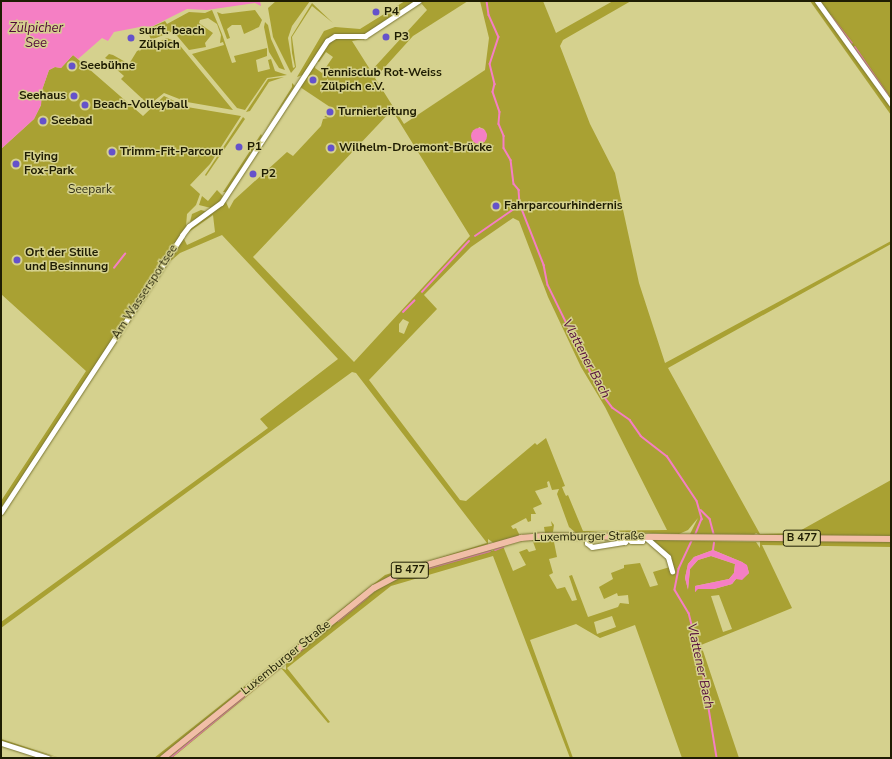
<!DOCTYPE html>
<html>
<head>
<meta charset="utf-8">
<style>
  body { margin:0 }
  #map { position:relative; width:892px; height:759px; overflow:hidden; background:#d5d18e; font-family:"Nunito Sans",sans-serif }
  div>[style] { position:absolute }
  .green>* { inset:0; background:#a9a133 }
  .water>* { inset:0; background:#f57fc4 }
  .round { border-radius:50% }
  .stream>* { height:1.5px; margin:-0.75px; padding:0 0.75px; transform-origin:0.75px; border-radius:0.75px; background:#f57fc4 }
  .roads { filter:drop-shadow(0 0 1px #7a7635) drop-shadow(0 0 1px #7a7635) }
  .minor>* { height:5px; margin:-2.5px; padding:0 2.5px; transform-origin:2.5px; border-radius:2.5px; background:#fff }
  .major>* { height:6px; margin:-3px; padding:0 3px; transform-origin:3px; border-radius:3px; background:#f1bea7 }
  .dots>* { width:11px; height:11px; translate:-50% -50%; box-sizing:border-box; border:2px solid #d5d18e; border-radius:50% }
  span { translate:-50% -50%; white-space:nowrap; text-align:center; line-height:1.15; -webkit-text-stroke:3px #d5d18e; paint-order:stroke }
  .shield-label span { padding:1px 3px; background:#d5d18e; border:1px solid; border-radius:3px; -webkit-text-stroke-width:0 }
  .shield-label { font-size:11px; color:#1f1d03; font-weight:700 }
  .poi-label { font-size:12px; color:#1f1d03; font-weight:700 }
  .left { translate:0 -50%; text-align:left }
  .right { translate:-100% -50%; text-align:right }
  .park-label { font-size:12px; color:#2e2d15 }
  .street-label { font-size:12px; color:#1f1d03 }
  .water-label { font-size:13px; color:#53093b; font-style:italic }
  .frame { position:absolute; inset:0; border:2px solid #1f1d03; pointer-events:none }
</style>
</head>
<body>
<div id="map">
  <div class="green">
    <i style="clip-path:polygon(276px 1px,310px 1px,292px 26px,288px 38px,293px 68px,295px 67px,292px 53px,291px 37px,312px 3px,333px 23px,312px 6px,292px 37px,296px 67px,291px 73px,273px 37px,268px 8px)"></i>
    <i style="clip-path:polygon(405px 1px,416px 1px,365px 34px,333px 35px,303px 75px,297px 77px,324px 31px,335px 27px,360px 29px)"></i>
    <i style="clip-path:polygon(evenodd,422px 1px,468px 1px,413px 36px,375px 78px,404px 124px,485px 70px,489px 38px,480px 1px,543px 1px,556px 33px,613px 1px,631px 1px,563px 40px,560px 46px,590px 124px,615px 173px,639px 283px,665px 363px,891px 241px,891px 244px,668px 368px,760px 534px,796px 533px,891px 480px,891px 537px,761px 536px,756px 533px,754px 535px,690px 534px,698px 518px,688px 530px,679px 534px,601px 531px,576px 533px,569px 527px,557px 494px,559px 489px,552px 490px,549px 481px,547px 482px,548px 487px,535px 491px,542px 504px,533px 508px,536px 514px,531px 514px,531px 521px,528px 522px,526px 518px,511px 526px,513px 529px,516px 528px,520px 536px,495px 544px,488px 539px,488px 546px,406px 569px,382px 580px,178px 743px,159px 758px,154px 758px,385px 575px,487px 543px,356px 373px,352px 372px,1px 628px,1px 622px,268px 428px,260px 419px,338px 359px,222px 235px,180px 253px,167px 264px,1px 517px,186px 232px,226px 202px,229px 209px,234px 200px,287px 152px,293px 156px,321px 126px,323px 119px,328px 118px,324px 117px,332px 111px,330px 107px,300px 87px,315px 65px,315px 68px,322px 73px,333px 57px,326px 52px,319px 62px,316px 61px,329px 41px,337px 37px,362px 38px,388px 24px,368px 38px,352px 41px,371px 71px,427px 10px,421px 3px,394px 19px,422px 1px,392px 110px,470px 236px,354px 362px,253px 257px,392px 110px,422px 1px,479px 127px,484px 129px,487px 135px,484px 142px,478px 145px,473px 137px,479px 127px,422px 1px,213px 215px,215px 232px,187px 245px,183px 237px,186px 234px,213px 215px,422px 1px,513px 218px,519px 221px,548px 297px,581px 367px,605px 407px,667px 530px,583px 531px,568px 495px,566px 496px,564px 492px,562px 487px,565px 486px,546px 438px,537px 445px,535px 443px,466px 501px,460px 500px,369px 380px,437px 309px,424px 295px,471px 247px,513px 218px,422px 1px,403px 319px,409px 322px,404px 334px,399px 332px,399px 324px,403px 319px)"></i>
    <i style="clip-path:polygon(810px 1px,815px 1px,854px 54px,891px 107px,891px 115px)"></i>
    <i style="clip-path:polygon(819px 1px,891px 1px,891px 101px,856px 51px)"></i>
    <i style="clip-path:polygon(212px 10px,222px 34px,232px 63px,236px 62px,234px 56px,267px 48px,267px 56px,256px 60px,258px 72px,270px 69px,268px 60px,271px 59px,275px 71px,287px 75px,267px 78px,245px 110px,237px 108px,192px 54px,224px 45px,223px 42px,220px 43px,221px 35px,217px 24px,208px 18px,200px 20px,199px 23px,213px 33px,205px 43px,206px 47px,189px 50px,173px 31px,151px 40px,147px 29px,165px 21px,167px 24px,189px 12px,205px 13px)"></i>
    <i style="clip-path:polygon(255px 10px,262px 20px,259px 27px,244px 34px,241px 25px,232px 25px,227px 29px,230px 38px,227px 39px,217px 12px,222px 14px)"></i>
    <i style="clip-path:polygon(265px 22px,268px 25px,271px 39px,285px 70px,279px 68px,269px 52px,264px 27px)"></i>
    <i style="clip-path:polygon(167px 38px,177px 42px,233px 110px,187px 102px,164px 93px,149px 105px,121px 79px,124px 76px,115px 68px,117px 64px,105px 58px,109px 54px,113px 55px,129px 64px,137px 51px)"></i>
    <i style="clip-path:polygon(73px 55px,143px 116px,164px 96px,187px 107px,241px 116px,210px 164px,190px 185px,200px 194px,196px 205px,187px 214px,186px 226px,94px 370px,1px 508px,1px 501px,86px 371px,1px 294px,1px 149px,34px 119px,41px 105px,42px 90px,49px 70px,55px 67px,61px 68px)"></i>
    <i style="clip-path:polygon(284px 77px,269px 82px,250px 111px,246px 112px,268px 79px)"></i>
    <i style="clip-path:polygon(292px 83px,295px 86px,265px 130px,292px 87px)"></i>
    <i style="clip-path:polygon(243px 117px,245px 119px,206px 176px,205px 175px)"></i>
    <i style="clip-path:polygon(261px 134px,262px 136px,226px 192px,223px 192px)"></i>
    <i style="clip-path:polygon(217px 190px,223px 196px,219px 202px,211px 208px,199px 205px,202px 196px,208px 201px)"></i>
    <i style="clip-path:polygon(201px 210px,208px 212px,190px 222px,192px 214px)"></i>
    <i style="clip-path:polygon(551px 521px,554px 525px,553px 532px,545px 533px,544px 527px,552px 526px)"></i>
    <i style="clip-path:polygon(evenodd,553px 537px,557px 557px,549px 559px,553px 573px,549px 575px,557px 589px,565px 587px,572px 601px,577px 600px,569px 576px,572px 575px,588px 617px,618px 607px,620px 603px,629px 604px,628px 595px,618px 596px,617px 593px,604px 599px,599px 587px,613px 579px,611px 573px,624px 568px,624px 565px,640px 563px,650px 587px,658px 585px,653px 572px,670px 567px,666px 558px,650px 542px,668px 559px,670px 565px,670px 573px,673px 573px,668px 556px,650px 540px,756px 542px,760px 548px,760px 539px,891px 541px,891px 547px,762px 545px,792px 608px,701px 645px,739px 758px,682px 758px,635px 625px,600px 638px,576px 624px,530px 640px,573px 758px,570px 758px,493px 556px,391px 586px,287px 668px,330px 722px,328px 723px,281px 668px,172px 758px,167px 758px,279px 667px,286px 670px,286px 661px,391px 579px,466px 556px,490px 550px,492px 551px,503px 546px,513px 571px,526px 565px,519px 552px,527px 549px,529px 552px,536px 550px,532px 539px,553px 537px,713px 550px,742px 562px,747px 566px,749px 573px,742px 579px,736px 579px,732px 584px,714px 589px,697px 589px,695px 592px,695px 586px,729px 579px,734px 573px,735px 564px,711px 556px,698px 560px,690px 569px,688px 589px,685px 578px,688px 564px,694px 557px,713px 550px,553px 537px,719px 595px,732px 629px,723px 632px,711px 596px,719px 595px,553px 537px,612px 616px,616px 627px,597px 634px,594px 622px,612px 616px)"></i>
    <i style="clip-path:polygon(1px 739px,60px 758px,1px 741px)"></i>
  </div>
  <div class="water">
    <i style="clip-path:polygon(1px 1px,260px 1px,261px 6px,255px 3px,207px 10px,187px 9px,147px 29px,145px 26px,114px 32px,108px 41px,102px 38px,78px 59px,73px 55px,61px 68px,55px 67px,49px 70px,42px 90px,41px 105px,34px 119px,1px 149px)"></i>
    <i class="round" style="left:471px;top:128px;width:16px;height:16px"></i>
    <i style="clip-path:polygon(713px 550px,742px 562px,747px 565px,749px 573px,742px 580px,736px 579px,732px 584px,714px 589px,698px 589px,695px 592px,695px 586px,729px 579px,734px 573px,735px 564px,711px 556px,698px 560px,690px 569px,688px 590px,685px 578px,688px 564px,694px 557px)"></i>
  </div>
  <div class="stream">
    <i style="left:487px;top:1px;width:14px;rotate:82deg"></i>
    <i style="left:489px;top:15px;width:24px;rotate:66deg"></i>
    <i style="left:499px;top:37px;width:28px;rotate:108deg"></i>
    <i style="left:490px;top:64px;width:21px;rotate:76deg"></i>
    <i style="left:495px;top:84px;width:8px;rotate:104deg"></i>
    <i style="left:493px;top:92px;width:21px;rotate:71deg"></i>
    <i style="left:500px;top:112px;width:12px;rotate:95deg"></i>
    <i style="left:499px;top:124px;width:13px;rotate:67deg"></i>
    <i style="left:504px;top:136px;width:12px;rotate:90deg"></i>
    <i style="left:504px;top:148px;width:14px;rotate:60deg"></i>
    <i style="left:511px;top:160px;width:24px;rotate:83deg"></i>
    <i style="left:514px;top:184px;width:8px;rotate:50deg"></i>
    <i style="left:519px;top:190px;width:14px;rotate:86deg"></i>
    <i style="left:520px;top:204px;width:66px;rotate:68.5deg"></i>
    <i style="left:544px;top:265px;width:20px;rotate:79deg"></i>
    <i style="left:548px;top:285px;width:118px;rotate:63.9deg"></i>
    <i style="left:600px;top:391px;width:21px;rotate:53deg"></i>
    <i style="left:613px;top:408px;width:21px;rotate:35deg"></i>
    <i style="left:630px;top:420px;width:19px;rotate:55deg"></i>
    <i style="left:641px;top:436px;width:33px;rotate:38deg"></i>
    <i style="left:667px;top:456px;width:54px;rotate:56.3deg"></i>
    <i style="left:697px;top:501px;width:19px;rotate:74deg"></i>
    <i style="left:702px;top:519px;width:18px;rotate:112deg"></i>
    <i style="left:831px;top:16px;width:34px;rotate:52deg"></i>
    <i style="left:855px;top:47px;width:58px;rotate:55.5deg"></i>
    <i style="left:890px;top:99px;width:1px"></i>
    <i style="left:475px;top:236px;width:47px;rotate:-34.7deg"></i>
    <i style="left:114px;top:268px;width:18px;rotate:-52deg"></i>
    <i style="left:422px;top:292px;width:69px;rotate:-47.3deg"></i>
    <i style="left:403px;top:312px;width:16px;rotate:-45deg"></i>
    <i style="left:701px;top:510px;width:13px;rotate:45deg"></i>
    <i style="left:710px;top:519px;width:16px;rotate:75deg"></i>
    <i style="left:693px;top:539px;width:33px;rotate:115deg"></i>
    <i style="left:679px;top:569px;width:21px;rotate:101deg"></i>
    <i style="left:675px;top:590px;width:27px;rotate:59deg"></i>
    <i style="left:689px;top:613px;width:54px;rotate:76deg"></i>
    <i style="left:702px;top:665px;width:94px;rotate:80.8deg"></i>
    <i style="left:495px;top:550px;width:9px;rotate:-21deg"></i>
    <i style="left:713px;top:550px;width:7px;rotate:-82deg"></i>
    <i style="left:404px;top:575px;width:89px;rotate:-15.6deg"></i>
    <i style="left:338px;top:621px;width:38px;rotate:-39deg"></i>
    <i style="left:287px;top:662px;width:22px;rotate:-39deg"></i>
    <i style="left:170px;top:758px;width:141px;rotate:-39.5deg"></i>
  </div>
  <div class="roads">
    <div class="minor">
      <i style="left:817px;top:1px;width:127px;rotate:54.3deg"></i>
      <i style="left:1px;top:512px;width:331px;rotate:-56.8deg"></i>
      <i style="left:182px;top:235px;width:11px;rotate:-52deg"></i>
      <i style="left:189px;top:226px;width:39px;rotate:-36deg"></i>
      <i style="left:221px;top:203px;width:194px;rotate:-56.8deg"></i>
      <i style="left:327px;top:41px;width:9px;rotate:-32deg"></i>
      <i style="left:335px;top:36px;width:30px"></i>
      <i style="left:365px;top:36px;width:64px;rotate:-33.4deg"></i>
      <i style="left:587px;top:535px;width:8px;rotate:90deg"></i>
      <i style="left:587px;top:543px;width:6px;rotate:39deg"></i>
      <i style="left:592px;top:547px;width:33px;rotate:-9deg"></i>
      <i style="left:625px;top:542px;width:5px;rotate:-53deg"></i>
      <i style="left:627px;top:536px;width:6px;rotate:51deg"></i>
      <i style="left:631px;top:541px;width:11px"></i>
      <i style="left:642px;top:541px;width:5px;rotate:-68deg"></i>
      <i style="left:644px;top:536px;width:32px;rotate:41deg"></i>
      <i style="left:668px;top:557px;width:15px;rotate:74deg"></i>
      <i style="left:1px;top:743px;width:49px;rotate:17.7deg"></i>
    </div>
    <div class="major">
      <i style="left:163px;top:758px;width:271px;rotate:-38.9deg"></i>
      <i style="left:374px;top:588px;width:36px;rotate:-28deg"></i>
      <i style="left:406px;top:571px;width:120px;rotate:-16deg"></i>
      <i style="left:521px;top:538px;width:23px;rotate:-5deg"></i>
      <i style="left:544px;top:536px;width:347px;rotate:0.5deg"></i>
    </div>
  </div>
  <div class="dots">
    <i style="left:376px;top:12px;background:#6552cb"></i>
    <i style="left:386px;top:37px;background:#6552cb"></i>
    <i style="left:131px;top:38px;background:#6552cb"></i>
    <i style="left:72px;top:66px;background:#6552cb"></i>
    <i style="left:313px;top:80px;background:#6552cb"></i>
    <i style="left:74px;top:96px;background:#6552cb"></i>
    <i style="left:85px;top:105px;background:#6552cb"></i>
    <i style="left:330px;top:112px;background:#6552cb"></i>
    <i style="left:43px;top:121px;background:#6552cb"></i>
    <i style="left:239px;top:147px;background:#6552cb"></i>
    <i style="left:331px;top:148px;background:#6552cb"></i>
    <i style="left:112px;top:152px;background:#6552cb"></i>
    <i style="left:16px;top:164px;background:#6552cb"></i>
    <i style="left:253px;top:174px;background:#6552cb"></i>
    <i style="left:496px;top:206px;background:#6552cb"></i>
    <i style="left:17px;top:260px;background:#6552cb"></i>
  </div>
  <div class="shield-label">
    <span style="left:802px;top:538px">B 477</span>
    <span style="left:410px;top:570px">B 477</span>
  </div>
  <div class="poi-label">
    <span class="left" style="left:384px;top:12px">P4</span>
    <span class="left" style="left:139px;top:38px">surft. beach<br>Zülpich</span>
    <span class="left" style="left:394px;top:37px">P3</span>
    <span class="left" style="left:80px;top:66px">Seebühne</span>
    <span class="left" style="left:321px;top:80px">Tennisclub Rot-Weiss<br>Zülpich e.V.</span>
    <span class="right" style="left:66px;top:96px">Seehaus</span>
    <span class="left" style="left:93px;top:105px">Beach-Volleyball</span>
    <span class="left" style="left:338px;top:112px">Turnierleitung</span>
    <span class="left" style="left:51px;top:121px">Seebad</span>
    <span class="left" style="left:247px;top:147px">P1</span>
    <span class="left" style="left:339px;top:148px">Wilhelm-Droemont-Brücke</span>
    <span class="left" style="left:120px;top:152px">Trimm-Fit-Parcour</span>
    <span class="left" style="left:24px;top:164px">Flying<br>Fox-Park</span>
    <span class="left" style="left:261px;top:174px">P2</span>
    <span class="left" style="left:504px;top:206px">Fahrparcourhindernis</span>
    <span class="left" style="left:25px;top:260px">Ort der Stille<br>und Besinnung</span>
  </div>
  <div class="park-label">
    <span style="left:90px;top:190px">Seepark</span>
  </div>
  <div class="street-label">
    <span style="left:145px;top:292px;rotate:-57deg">Am Wassersportsee</span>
    <span style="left:589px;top:537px;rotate:-1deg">Luxemburger Straße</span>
    <span style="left:286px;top:658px;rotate:-39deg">Luxemburger Straße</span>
  </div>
  <div class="water-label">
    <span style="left:36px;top:36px">Zülpicher<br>See</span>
    <span style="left:586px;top:359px;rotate:62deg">Vlattener Bach</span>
    <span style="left:700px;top:666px;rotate:78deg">Vlattener Bach</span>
  </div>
  <div class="frame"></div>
</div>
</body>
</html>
